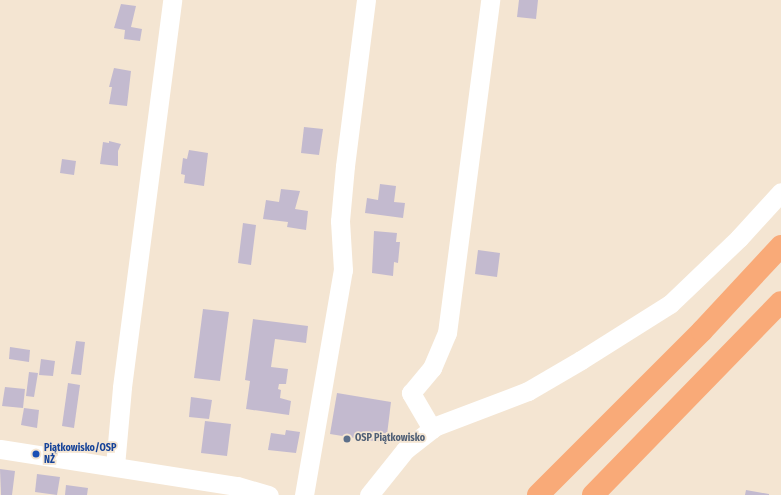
<!DOCTYPE html>
<html>
<head>
<meta charset="utf-8">
<style>
  body { margin:0 }
  #map { position:relative; width:781px; height:495px; overflow:hidden; background:#f4e5d2; font-family:"Fira Sans Condensed",sans-serif }
  div>[style] { position:absolute }
  .building>* { inset:0; background:#c3bacf }
  .minor>* { height:19px; margin:-9.5px; padding:0 9.5px; transform-origin:9.5px; border-radius:9.5px; background:#fff }
  .highway>* { height:22px; margin:-11px; padding:0 11px; transform-origin:11px; border-radius:11px; background:#f9aa78 }
  .dots>* { width:11px; height:11px; translate:-50% -50%; box-sizing:border-box; border:2px solid #f4e5d2; border-radius:50% }
  span { translate:-50% -50%; white-space:nowrap; text-align:center; line-height:1.15; -webkit-text-stroke:3.5px #f4e5d2; paint-order:stroke }
  .service-label { font-size:10px; color:#4e5e75; font-weight:700 }
  .left { translate:0 -50%; text-align:left }
  .transit-label { font-size:10px; color:#164399; font-weight:700 }
</style>
</head>
<body>
<div id="map">
  <div class="building">
    <i style="clip-path:polygon(519px 0,538px 0,536px 19px,517px 17px)"></i>
    <i style="clip-path:polygon(121px 4px,136px 6px,131px 27px,142px 29px,140px 41px,124px 39px,125px 30px,114px 28px)"></i>
    <i style="clip-path:polygon(114px 68px,131px 71px,127px 106px,109px 104px,112px 87px,109px 87px)"></i>
    <i style="clip-path:polygon(304px 127px,323px 129px,319px 155px,301px 153px)"></i>
    <i style="clip-path:polygon(109px 141px,121px 144px,118px 151px,118px 166px,100px 164px,103px 142px,109px 143px)"></i>
    <i style="clip-path:polygon(189px 150px,208px 153px,204px 186px,184px 183px,185px 175px,181px 174px,183px 158px,187px 159px)"></i>
    <i style="clip-path:polygon(62px 159px,76px 161px,74px 175px,60px 173px)"></i>
    <i style="clip-path:polygon(380px 184px,396px 186px,394px 202px,405px 203px,403px 218px,365px 213px,367px 198px,378px 200px)"></i>
    <i style="clip-path:polygon(281px 189px,300px 191px,295px 209px,308px 211px,306px 230px,287px 227px,288px 222px,263px 219px,266px 200px,279px 202px)"></i>
    <i style="clip-path:polygon(243px 223px,256px 225px,251px 265px,238px 263px)"></i>
    <i style="clip-path:polygon(374px 231px,397px 233px,396px 242px,400px 242px,398px 263px,394px 262px,393px 276px,372px 273px)"></i>
    <i style="clip-path:polygon(478px 250px,500px 253px,497px 277px,475px 274px)"></i>
    <i style="clip-path:polygon(203px 309px,229px 312px,220px 381px,194px 378px)"></i>
    <i style="clip-path:polygon(253px 319px,308px 326px,306px 343px,275px 339px,271px 367px,288px 369px,286px 384px,279px 384px,278px 389px,281px 390px,280px 398px,291px 401px,289px 415px,246px 409px,250px 381px,245px 380px)"></i>
    <i style="clip-path:polygon(76px 341px,85px 342px,81px 375px,71px 374px)"></i>
    <i style="clip-path:polygon(10px 347px,30px 350px,29px 362px,9px 359px)"></i>
    <i style="clip-path:polygon(41px 359px,55px 361px,53px 376px,39px 375px)"></i>
    <i style="clip-path:polygon(29px 372px,38px 373px,34px 397px,26px 396px)"></i>
    <i style="clip-path:polygon(68px 383px,80px 385px,74px 428px,62px 426px)"></i>
    <i style="clip-path:polygon(5px 387px,25px 389px,23px 408px,2px 406px)"></i>
    <i style="clip-path:polygon(337px 393px,391px 402px,386px 443px,330px 434px)"></i>
    <i style="clip-path:polygon(191px 397px,212px 400px,209px 419px,189px 417px)"></i>
    <i style="clip-path:polygon(24px 408px,39px 410px,37px 428px,21px 425px)"></i>
    <i style="clip-path:polygon(205px 421px,231px 424px,227px 456px,201px 453px)"></i>
    <i style="clip-path:polygon(286px 430px,300px 432px,296px 453px,268px 450px,271px 433px,285px 435px)"></i>
    <i style="clip-path:polygon(0 469px,15px 471px,12px 495px,1px 495px)"></i>
    <i style="clip-path:polygon(37px 474px,60px 477px,57px 495px,35px 492px)"></i>
    <i style="clip-path:polygon(66px 485px,88px 488px,87px 495px,65px 495px)"></i>
    <i style="clip-path:polygon(746px 490px,769px 494px,769px 495px,745px 495px)"></i>
  </div>
  <div class="minor">
    <i style="left:432px;top:429px;width:42px;rotate:-120.3deg"></i>
    <i style="left:411px;top:393px;width:33px;rotate:-50deg"></i>
    <i style="left:432px;top:368px;width:38px;rotate:-67deg"></i>
    <i style="left:447px;top:333px;width:336px;rotate:-82.6deg"></i>
    <i style="left:0;top:449px;width:240px;rotate:8.9deg"></i>
    <i style="left:237px;top:486px;width:33px;rotate:16deg"></i>
    <i style="left:115px;top:466px;width:79px;rotate:-84.9deg"></i>
    <i style="left:122px;top:387px;width:390px;rotate:-82.6deg"></i>
    <i style="left:304px;top:495px;width:228px;rotate:-80.2deg"></i>
    <i style="left:343px;top:270px;width:49px;rotate:-93.5deg"></i>
    <i style="left:340px;top:221px;width:55px;rotate:-84.8deg"></i>
    <i style="left:345px;top:166px;width:167px;rotate:-82.8deg"></i>
    <i style="left:369px;top:495px;width:58px;rotate:-51.3deg"></i>
    <i style="left:405px;top:450px;width:39px;rotate:-38deg"></i>
    <i style="left:436px;top:426px;width:98px;rotate:-20.8deg"></i>
    <i style="left:528px;top:391px;width:61px;rotate:-30.3deg"></i>
    <i style="left:581px;top:360px;width:105px;rotate:-32.2deg"></i>
    <i style="left:670px;top:304px;width:95px;rotate:-43.7deg"></i>
    <i style="left:739px;top:238px;width:62px;rotate:-47.6deg"></i>
  </div>
  <div class="highway">
    <i style="left:538px;top:495px;width:232px;rotate:-45deg"></i>
    <i style="left:702px;top:331px;width:116px;rotate:-47.1deg"></i>
    <i style="left:593px;top:495px;width:269px;rotate:-45.8deg"></i>
  </div>
  <div class="dots">
    <i style="left:347px;top:439px;background:#5c6f8a"></i>
    <i style="left:36px;top:454px;background:#1a4fb4"></i>
  </div>
  <div class="service-label">
    <span class="left" style="left:355px;top:439px">OSP Piątkowisko</span>
  </div>
  <div class="transit-label">
    <span class="left" style="left:44px;top:454px">Piątkowisko/OSP<br>NŻ</span>
  </div>
</div>
</body>
</html>
